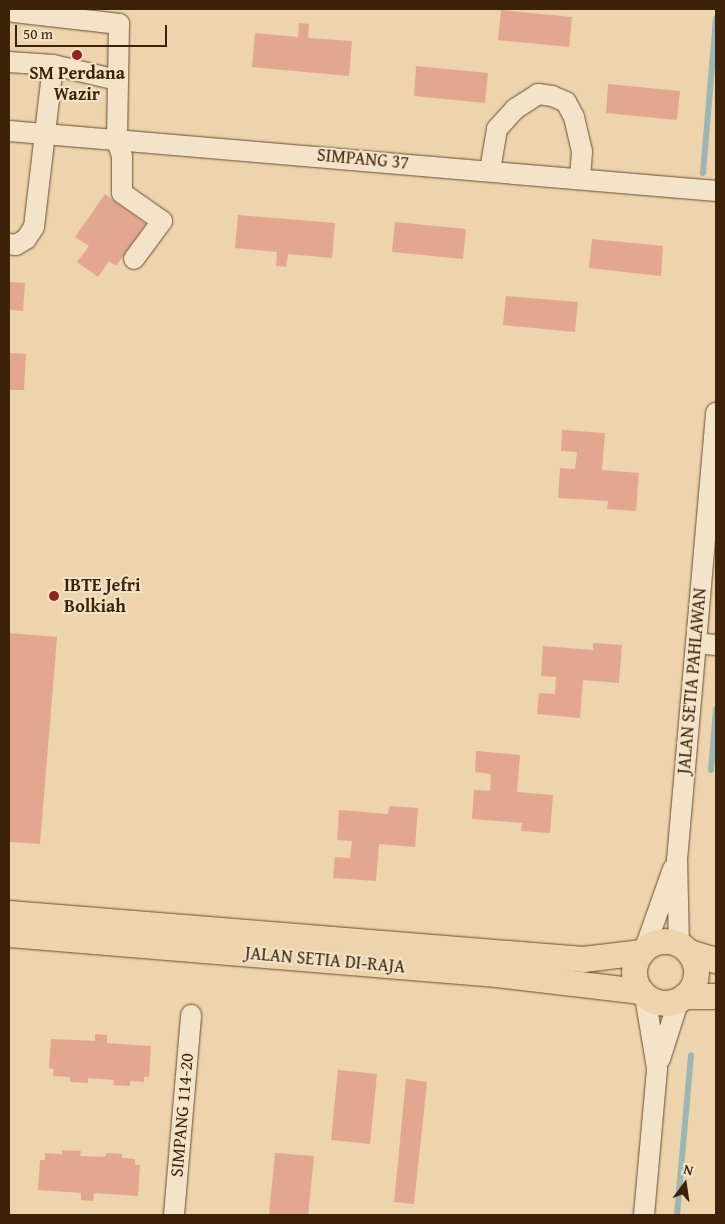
<!DOCTYPE html>
<html>
<head>
<meta charset="utf-8">
<style>
  body { margin:0 }
  #map { position:relative; width:725px; height:1224px; overflow:hidden; background:#edd4ac; font-family:"Gentium Book Plus",serif }
  div>[style] { position:absolute }
  .stream>* { height:6px; margin:-3px; padding:0 3px; transform-origin:3px; border-radius:3px; background:#9db6b4 }
  .building>* { inset:0; background:#e3a691 }
  .roads { filter:drop-shadow(0 0 1px #694e32) drop-shadow(0 0 1px #694e32) }
  .minor>* { height:20px; margin:-10px; padding:0 10px; transform-origin:10px; border-radius:10px; background:#f3e3c9 }
  .major>* { height:25px; margin:-12.5px; padding:0 12.5px; transform-origin:12.5px; border-radius:12.5px; background:#edd4ac }
  .major>.ring { margin:-12.5px; padding:0; box-sizing:content-box; background:none; border:25px solid #edd4ac; border-radius:50% }
  .dots>* { width:14px; height:14px; translate:-50% -50%; box-sizing:border-box; border:2px solid #f3e3c9; border-radius:50% }
  span { translate:-50% -50%; white-space:nowrap; text-align:center; line-height:1.15; -webkit-text-stroke:4px #f3e3c9; paint-order:stroke }
  .poi-label { font-size:18px; color:#3d220a; font-weight:700 }
  .left { translate:0 -50%; text-align:left }
  .street-label { font-size:18px; color:#3d220a }
  .frame { position:absolute; inset:0; border:10px solid #3d220a; pointer-events:none }
  .north { position:absolute; left:660px; top:1159px; width:50px; height:50px; -webkit-text-stroke:4px #f3e3c9; paint-order:stroke; rotate:14deg; font-size:14px; font-weight:700; line-height:20px; text-align:center; color:#3d220a }
  .north::after { content:''; display:block; margin:auto; width:18px; height:22px; background:#3d220a; clip-path:polygon(50% 0,100% 100%,50% 72%,0 100%) }
  .scale { position:absolute; left:15px; top:25px; width:152px; height:22px; box-sizing:border-box; border:2px solid #3d220a; border-top:0; padding-left:6px; font-size:15px; line-height:18px; white-space:nowrap; color:#3d220a; -webkit-text-stroke:4px #f3e3c9; paint-order:stroke }
</style>
</head>
<body>
<div id="map">
  <div class="stream">
    <i style="left:703px;top:173px;width:155px;rotate:-85.2deg"></i>
    <i style="left:711px;top:770px;width:61px;rotate:-85.3deg"></i>
    <i style="left:677px;top:1215px;width:160px;rotate:-85deg"></i>
  </div>
  <div class="building">
    <i style="clip-path:polygon(501px 10px,572px 17px,569px 47px,498px 40px)"></i>
    <i style="clip-path:polygon(299px 23px,309px 24px,308px 38px,352px 41px,349px 76px,252px 67px,255px 33px,298px 37px)"></i>
    <i style="clip-path:polygon(416px 66px,488px 73px,485px 103px,414px 96px)"></i>
    <i style="clip-path:polygon(608px 84px,680px 91px,677px 120px,606px 113px)"></i>
    <i style="clip-path:polygon(105px 194px,146px 224px,116px 266px,109px 261px,98px 277px,77px 262px,89px 246px,75px 237px)"></i>
    <i style="clip-path:polygon(238px 215px,335px 223px,332px 258px,288px 254px,286px 267px,276px 266px,277px 252px,235px 248px)"></i>
    <i style="clip-path:polygon(395px 222px,466px 229px,463px 259px,392px 252px)"></i>
    <i style="clip-path:polygon(592px 239px,663px 246px,661px 276px,589px 268px)"></i>
    <i style="clip-path:polygon(9px 282px,25px 283px,23px 311px,9px 310px)"></i>
    <i style="clip-path:polygon(506px 296px,578px 302px,575px 332px,503px 325px)"></i>
    <i style="clip-path:polygon(9px 353px,26px 354px,24px 390px,9px 390px)"></i>
    <i style="clip-path:polygon(562px 430px,605px 433px,602px 470px,639px 473px,636px 511px,607px 509px,608px 501px,558px 498px,560px 468px,575px 469px,577px 452px,561px 451px)"></i>
    <i style="clip-path:polygon(9px 633px,57px 637px,40px 844px,9px 842px)"></i>
    <i style="clip-path:polygon(593px 643px,622px 645px,619px 683px,583px 680px,580px 718px,537px 714px,539px 693px,555px 694px,556px 677px,541px 676px,543px 646px,593px 650px)"></i>
    <i style="clip-path:polygon(476px 751px,520px 755px,517px 792px,553px 795px,550px 833px,521px 831px,522px 823px,472px 819px,474px 790px,490px 791px,491px 774px,475px 772px)"></i>
    <i style="clip-path:polygon(389px 806px,418px 808px,415px 847px,379px 844px,376px 881px,333px 878px,335px 857px,350px 858px,352px 841px,337px 840px,339px 810px,388px 814px)"></i>
    <i style="clip-path:polygon(95px 1034px,107px 1035px,107px 1043px,151px 1046px,149px 1077px,144px 1077px,144px 1082px,130px 1081px,130px 1086px,113px 1085px,114px 1080px,88px 1078px,88px 1083px,70px 1082px,70px 1077px,53px 1076px,54px 1069px,49px 1068px,51px 1039px,95px 1041px)"></i>
    <i style="clip-path:polygon(338px 1070px,377px 1074px,370px 1144px,331px 1140px)"></i>
    <i style="clip-path:polygon(406px 1079px,427px 1082px,414px 1204px,394px 1202px)"></i>
    <i style="clip-path:polygon(62px 1150px,81px 1151px,80px 1156px,105px 1157px,106px 1153px,122px 1154px,122px 1158px,135px 1159px,135px 1165px,140px 1165px,138px 1196px,94px 1193px,93px 1201px,81px 1200px,81px 1193px,38px 1190px,40px 1160px,45px 1160px,45px 1153px,62px 1154px)"></i>
    <i style="clip-path:polygon(275px 1153px,314px 1156px,308px 1215px,269px 1215px)"></i>
  </div>
  <div class="roads">
    <div class="minor">
      <i style="left:14px;top:12px;width:106px;rotate:6.5deg"></i>
      <i style="left:119px;top:24px;width:116px;rotate:91deg"></i>
      <i style="left:117px;top:140px;width:17px;rotate:73deg"></i>
      <i style="left:122px;top:156px;width:37px;rotate:90deg"></i>
      <i style="left:122px;top:193px;width:49px;rotate:35deg"></i>
      <i style="left:162px;top:221px;width:47px;rotate:126.4deg"></i>
      <i style="left:9px;top:62px;width:44px;rotate:3.9deg"></i>
      <i style="left:53px;top:65px;width:66px;rotate:13.2deg"></i>
      <i style="left:9px;top:131px;width:710px;rotate:4.85deg"></i>
      <i style="left:490px;top:170px;width:42px;rotate:-80.3deg"></i>
      <i style="left:497px;top:129px;width:27px;rotate:-48deg"></i>
      <i style="left:515px;top:109px;width:27px;rotate:-33deg"></i>
      <i style="left:538px;top:94px;width:14px;rotate:8deg"></i>
      <i style="left:552px;top:96px;width:15px;rotate:23deg"></i>
      <i style="left:566px;top:102px;width:17px;rotate:62deg"></i>
      <i style="left:574px;top:117px;width:35px;rotate:77deg"></i>
      <i style="left:582px;top:151px;width:27px;rotate:94deg"></i>
      <i style="left:9px;top:244px;width:7px;rotate:8deg"></i>
      <i style="left:16px;top:245px;width:12px;rotate:-31deg"></i>
      <i style="left:26px;top:239px;width:14px;rotate:-56deg"></i>
      <i style="left:34px;top:227px;width:163px;rotate:-83.3deg"></i>
      <i style="left:696px;top:643px;width:20px;rotate:6deg"></i>
      <i style="left:679px;top:945px;width:85px;rotate:-91.3deg"></i>
      <i style="left:677px;top:860px;width:449px;rotate:-85deg"></i>
      <i style="left:645px;top:948px;width:84px;rotate:-70.5deg"></i>
      <i style="left:660px;top:1059px;width:63px;rotate:-72.4deg"></i>
      <i style="left:174px;top:1215px;width:201px;rotate:-85.1deg"></i>
      <i style="left:644px;top:1215px;width:148px;rotate:-84.9deg"></i>
      <i style="left:657px;top:1068px;width:73px;rotate:-99.5deg"></i>
    </div>
    <div class="major">
      <i style="left:9px;top:913px;width:576px;rotate:4.58deg"></i>
      <i style="left:583px;top:959px;width:59px;rotate:-6.8deg"></i>
      <i style="left:9px;top:934px;width:480px;rotate:4.7deg"></i>
      <i style="left:487px;top:973px;width:155px;rotate:6.7deg"></i>
      <i class="ring" style="left:634px;top:941px;width:37px;height:37px"></i>
      <i style="left:689px;top:952px;width:28px;rotate:17deg"></i>
      <i style="left:684px;top:996px;width:32px"></i>
    </div>
  </div>
  <div class="dots">
    <i style="left:77px;top:55px;background:#8f2418"></i>
    <i style="left:54px;top:596px;background:#8f2418"></i>
  </div>
  <div class="poi-label">
    <span style="left:77px;top:84px">SM Perdana<br>Wazir</span>
    <span class="left" style="left:64px;top:596px">IBTE Jefri<br>Bolkiah</span>
  </div>
  <div class="street-label">
    <span style="left:363px;top:159px;rotate:5deg">SIMPANG 37</span>
    <span style="left:692px;top:681px;rotate:-85deg">JALAN SETIA PAHLAWAN</span>
    <span style="left:325px;top:960px;rotate:5deg">JALAN SETIA DI-RAJA</span>
    <span style="left:182px;top:1115px;rotate:-85deg">SIMPANG 114-20</span>
  </div>
  <div class="frame"></div>
  <div class="north">N</div>
  <div class="scale">50 m</div>
</div>
</body>
</html>
